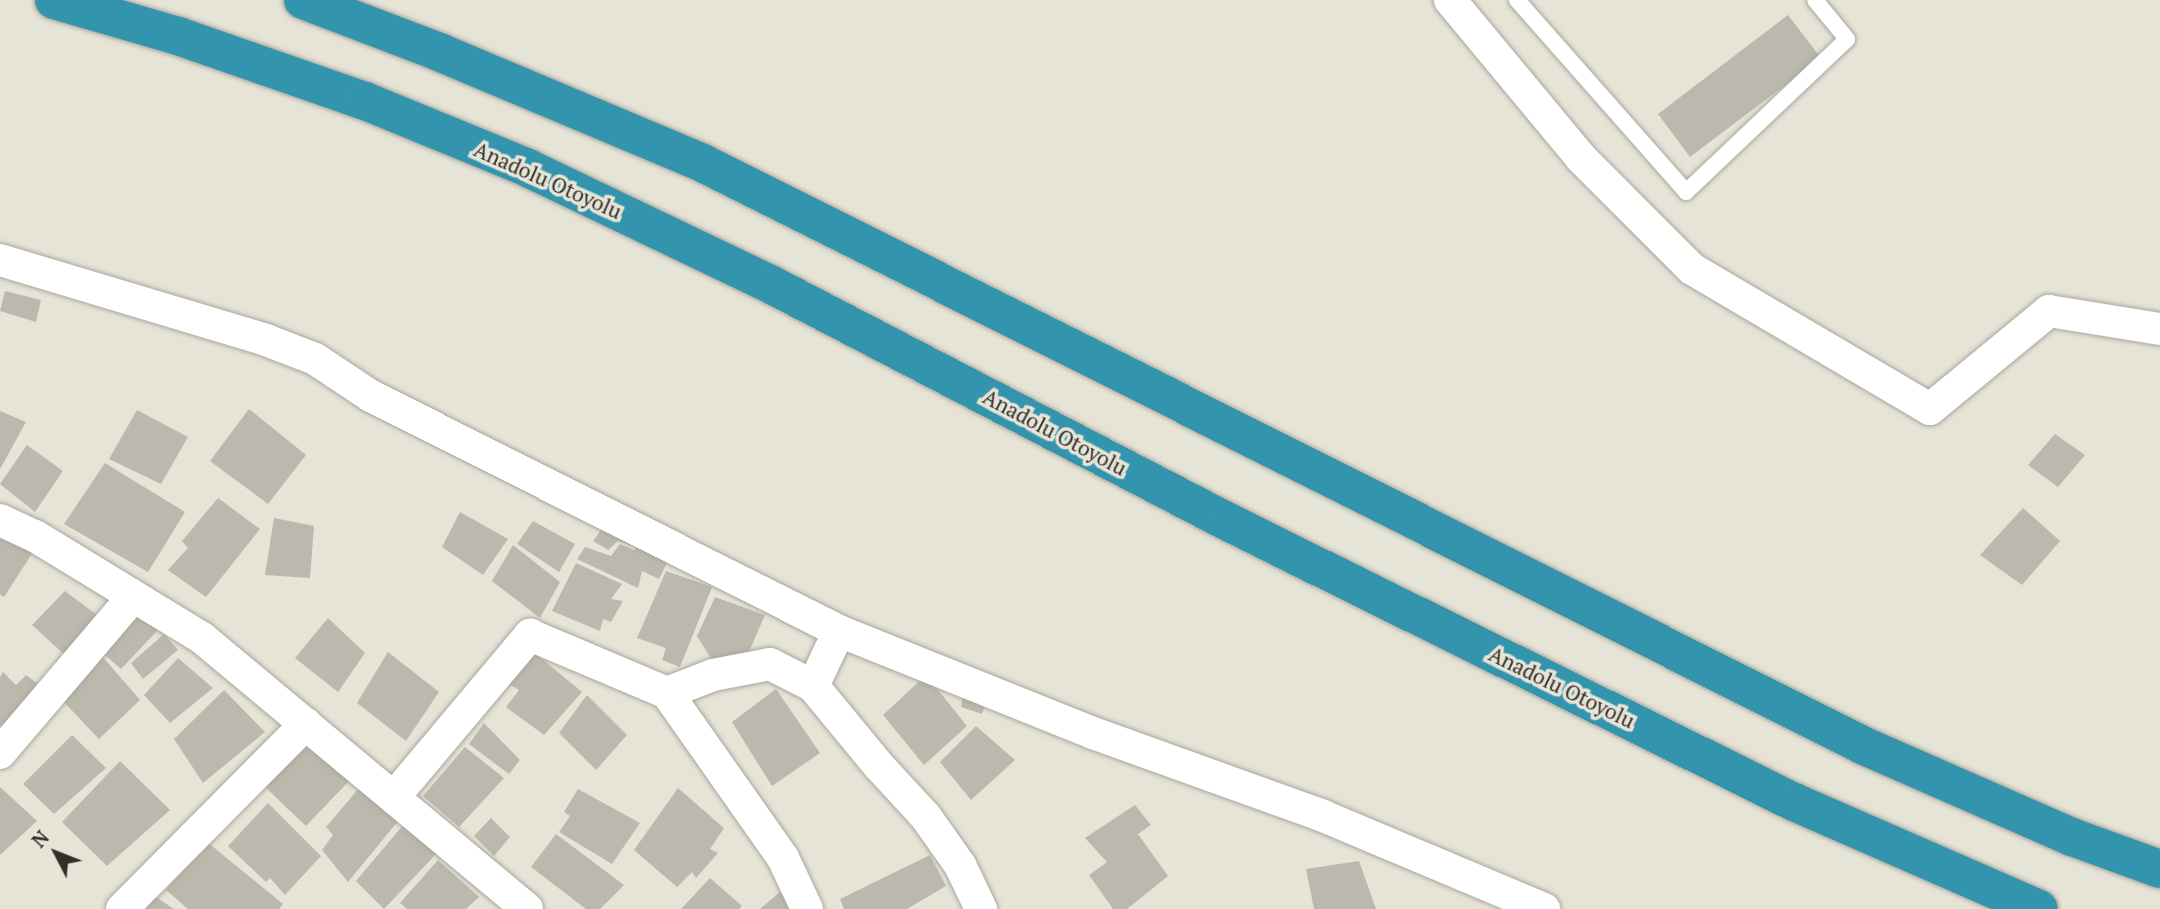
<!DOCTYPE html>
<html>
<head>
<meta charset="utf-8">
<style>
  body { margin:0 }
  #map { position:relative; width:2160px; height:909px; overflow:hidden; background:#e6e3d7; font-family:"PT Serif",serif }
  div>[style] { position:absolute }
  .building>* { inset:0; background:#bbb8ad }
  .roads { filter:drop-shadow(0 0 2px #a9a79c) drop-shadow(0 0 2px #a9a79c) }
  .lane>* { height:16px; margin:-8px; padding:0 8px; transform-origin:8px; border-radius:8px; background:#fff }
  .street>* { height:32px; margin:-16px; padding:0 16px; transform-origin:16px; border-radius:16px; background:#fff }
  .highway>* { height:38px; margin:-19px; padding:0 19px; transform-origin:19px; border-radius:19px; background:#3295ad }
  span { translate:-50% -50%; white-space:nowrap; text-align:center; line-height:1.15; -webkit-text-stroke:7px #e6e3d7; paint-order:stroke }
  .street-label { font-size:21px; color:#302f2a }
  .north { position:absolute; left:21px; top:818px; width:70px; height:70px; -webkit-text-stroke:5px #e6e3d7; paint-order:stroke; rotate:312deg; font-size:19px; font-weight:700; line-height:28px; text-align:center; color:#302f2a }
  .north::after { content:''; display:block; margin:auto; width:24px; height:32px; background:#302f2a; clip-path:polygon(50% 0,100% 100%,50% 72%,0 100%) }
</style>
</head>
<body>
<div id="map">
  <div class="building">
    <i style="clip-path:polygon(1788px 15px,1821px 58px,1690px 157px,1658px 114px)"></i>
    <i style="clip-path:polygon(5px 291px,41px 300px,36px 322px,0 311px)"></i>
    <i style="clip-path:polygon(249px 409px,306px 455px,268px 504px,210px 461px)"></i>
    <i style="clip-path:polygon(137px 410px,188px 437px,161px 484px,109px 459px)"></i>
    <i style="clip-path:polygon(0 411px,26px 422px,0 469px)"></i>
    <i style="clip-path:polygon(2055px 434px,2085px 455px,2058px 487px,2028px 465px)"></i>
    <i style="clip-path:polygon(27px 445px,63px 471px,35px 512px,0 484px)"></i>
    <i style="clip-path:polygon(105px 463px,185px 512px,148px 572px,64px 524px)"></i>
    <i style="clip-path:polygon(218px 498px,260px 529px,206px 597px,168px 570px,188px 548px,182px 541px)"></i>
    <i style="clip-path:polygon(2023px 508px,2060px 541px,2022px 585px,1980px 555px)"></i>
    <i style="clip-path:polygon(460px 512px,508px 539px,483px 575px,442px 547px)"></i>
    <i style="clip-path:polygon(274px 518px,314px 526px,310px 578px,265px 575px)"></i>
    <i style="clip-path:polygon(533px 521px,575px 544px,559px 572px,517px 544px)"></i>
    <i style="clip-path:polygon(604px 526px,637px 538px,633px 546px,618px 541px,608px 550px,593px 541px)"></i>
    <i style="clip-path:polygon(0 531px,35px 549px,4px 597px,0 594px)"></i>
    <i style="clip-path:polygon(643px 541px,673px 551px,659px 579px,642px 571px,638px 588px,577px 559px,585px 547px,611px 556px,620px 544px,634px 550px)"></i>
    <i style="clip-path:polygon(513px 545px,560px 582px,540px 618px,492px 581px)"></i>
    <i style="clip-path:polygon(576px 563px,622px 584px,611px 599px,623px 601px,611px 622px,603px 619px,600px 631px,552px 611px)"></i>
    <i style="clip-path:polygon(666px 571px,712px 587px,680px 667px,662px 660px,666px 648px,637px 638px)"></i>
    <i style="clip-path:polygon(65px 591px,101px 618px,66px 656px,32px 625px)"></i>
    <i style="clip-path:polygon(715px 597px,765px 615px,748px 654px,715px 665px,697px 636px)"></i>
    <i style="clip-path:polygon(131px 607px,158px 630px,121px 669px,96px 647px)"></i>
    <i style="clip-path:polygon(328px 618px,365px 653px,338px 692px,295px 658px)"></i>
    <i style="clip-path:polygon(164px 634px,178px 650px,143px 679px,131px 663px)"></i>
    <i style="clip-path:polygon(388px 652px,439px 692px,406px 741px,357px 703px)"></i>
    <i style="clip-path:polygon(536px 654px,582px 692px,544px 735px,506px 707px,519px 690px,509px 684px)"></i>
    <i style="clip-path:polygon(102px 656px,140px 700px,99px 739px,60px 698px)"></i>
    <i style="clip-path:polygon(178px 658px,213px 688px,170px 723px,144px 695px)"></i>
    <i style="clip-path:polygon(3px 672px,16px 685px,26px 675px,41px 686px,6px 728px,0 725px,0 677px)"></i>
    <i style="clip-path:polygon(926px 675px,967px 726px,924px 765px,883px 715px)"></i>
    <i style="clip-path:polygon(776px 689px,820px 753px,772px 786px,732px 722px)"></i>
    <i style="clip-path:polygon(224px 690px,265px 732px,203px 783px,174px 739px)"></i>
    <i style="clip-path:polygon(964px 690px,987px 701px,982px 714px,961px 707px)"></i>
    <i style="clip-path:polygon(587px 695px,627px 735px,596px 770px,559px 733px)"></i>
    <i style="clip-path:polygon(484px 723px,520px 760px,509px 774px,469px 744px)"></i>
    <i style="clip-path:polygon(976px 726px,1015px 760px,971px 800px,940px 762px)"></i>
    <i style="clip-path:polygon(72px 735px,106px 768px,54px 814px,23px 784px)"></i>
    <i style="clip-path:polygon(304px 738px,349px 781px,306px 826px,265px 787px)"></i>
    <i style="clip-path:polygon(465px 747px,504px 778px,459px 827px,423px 796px)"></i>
    <i style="clip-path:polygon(120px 761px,170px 810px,107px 866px,62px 822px)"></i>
    <i style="clip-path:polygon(0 787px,37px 821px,0 855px)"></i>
    <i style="clip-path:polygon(360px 787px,399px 820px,348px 882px,322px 850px,333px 835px,326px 827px)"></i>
    <i style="clip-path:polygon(678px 788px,724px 828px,710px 849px,718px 853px,696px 878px,692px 872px,677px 887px,634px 850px)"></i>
    <i style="clip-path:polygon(578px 789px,640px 823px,612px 864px,559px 832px,570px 816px,564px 812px)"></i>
    <i style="clip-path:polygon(268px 803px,321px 856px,285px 895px,270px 878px,266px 882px,228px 846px)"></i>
    <i style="clip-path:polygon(1135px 805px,1151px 825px,1138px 834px,1168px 876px,1127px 909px,1113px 909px,1089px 875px,1107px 862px,1085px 838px)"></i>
    <i style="clip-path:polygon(491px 818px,510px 837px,494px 856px,474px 836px)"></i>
    <i style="clip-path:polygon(404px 824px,437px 853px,384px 909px,356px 881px)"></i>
    <i style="clip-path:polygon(556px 834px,624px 885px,600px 909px,586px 909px,531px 867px)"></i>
    <i style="clip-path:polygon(207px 842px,283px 904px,279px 909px,188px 909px,166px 890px)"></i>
    <i style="clip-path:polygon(930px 855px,946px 886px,907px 909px,844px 909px,840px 899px)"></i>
    <i style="clip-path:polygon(438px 860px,479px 897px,466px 909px,407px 909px,400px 903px)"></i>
    <i style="clip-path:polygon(1359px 861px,1376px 909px,1314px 909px,1306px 869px)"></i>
    <i style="clip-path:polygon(710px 878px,742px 906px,739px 909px,681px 909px)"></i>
    <i style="clip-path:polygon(780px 892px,794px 909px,760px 909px)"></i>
    <i style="clip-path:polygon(153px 895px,174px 909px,145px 909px)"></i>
  </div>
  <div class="roads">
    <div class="lane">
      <i style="left:1517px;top:0;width:256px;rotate:48.6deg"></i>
      <i style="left:1686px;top:192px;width:222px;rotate:-43.5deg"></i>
      <i style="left:1847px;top:39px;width:50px;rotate:-129.4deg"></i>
    </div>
    <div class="street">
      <i style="left:1450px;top:0;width:207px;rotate:50.3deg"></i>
      <i style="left:1582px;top:159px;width:156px;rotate:45deg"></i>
      <i style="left:1692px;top:269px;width:276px;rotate:30.5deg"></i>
      <i style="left:1930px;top:409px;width:154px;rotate:-39.5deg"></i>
      <i style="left:2049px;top:311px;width:112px;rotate:9.2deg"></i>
      <i style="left:0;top:260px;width:278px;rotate:16.7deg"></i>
      <i style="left:266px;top:340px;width:53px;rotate:21.2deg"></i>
      <i style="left:315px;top:359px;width:67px;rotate:33.5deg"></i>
      <i style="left:371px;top:396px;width:524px;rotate:26.66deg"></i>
      <i style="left:839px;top:631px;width:274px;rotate:21.9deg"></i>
      <i style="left:1093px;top:733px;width:245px;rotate:19.8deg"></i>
      <i style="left:1323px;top:816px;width:240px;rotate:22.8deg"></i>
      <i style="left:0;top:520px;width:38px;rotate:25deg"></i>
      <i style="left:35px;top:536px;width:196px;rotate:31.4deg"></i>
      <i style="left:202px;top:638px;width:423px;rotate:39.8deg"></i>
      <i style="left:813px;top:686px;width:61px;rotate:-64.7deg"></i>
      <i style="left:0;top:753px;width:205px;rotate:-49.6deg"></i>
      <i style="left:394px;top:797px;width:212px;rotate:-50deg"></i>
      <i style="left:530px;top:635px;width:149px;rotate:22.9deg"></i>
      <i style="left:122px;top:909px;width:261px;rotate:-45.2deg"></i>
      <i style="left:807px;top:909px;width:56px;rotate:-115.2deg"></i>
      <i style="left:783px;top:858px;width:202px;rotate:-125.1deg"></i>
      <i style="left:667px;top:693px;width:49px;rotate:-21.4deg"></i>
      <i style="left:713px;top:675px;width:58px;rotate:-10.9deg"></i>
      <i style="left:770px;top:664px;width:48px;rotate:27.1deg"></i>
      <i style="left:813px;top:686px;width:104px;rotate:50.5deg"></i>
      <i style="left:879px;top:766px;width:69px;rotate:47.3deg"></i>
      <i style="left:926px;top:817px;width:59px;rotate:54.7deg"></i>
      <i style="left:960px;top:865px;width:49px;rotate:64.5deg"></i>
    </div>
    <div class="highway">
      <i style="left:54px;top:0;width:129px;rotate:16.2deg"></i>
      <i style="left:178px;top:36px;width:198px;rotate:19.2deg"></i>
      <i style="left:365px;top:101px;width:176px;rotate:22.3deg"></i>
      <i style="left:528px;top:168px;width:271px;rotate:25.6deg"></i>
      <i style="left:772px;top:285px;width:514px;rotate:27.46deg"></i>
      <i style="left:1228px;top:522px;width:631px;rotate:26.32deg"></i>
      <i style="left:1794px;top:802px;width:267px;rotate:23.6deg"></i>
      <i style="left:303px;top:0;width:146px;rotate:20.9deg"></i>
      <i style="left:439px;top:52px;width:286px;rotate:22.8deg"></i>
      <i style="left:703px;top:163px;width:1297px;rotate:26.66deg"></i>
      <i style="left:1862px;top:745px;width:229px;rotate:23.7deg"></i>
      <i style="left:2072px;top:837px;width:94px;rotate:20deg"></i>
    </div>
  </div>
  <div class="street-label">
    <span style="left:548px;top:180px;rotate:24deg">Anadolu Otoyolu</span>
    <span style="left:1055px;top:432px;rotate:28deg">Anadolu Otoyolu</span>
    <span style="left:1562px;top:687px;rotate:26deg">Anadolu Otoyolu</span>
  </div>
  <div class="north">N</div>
</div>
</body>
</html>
